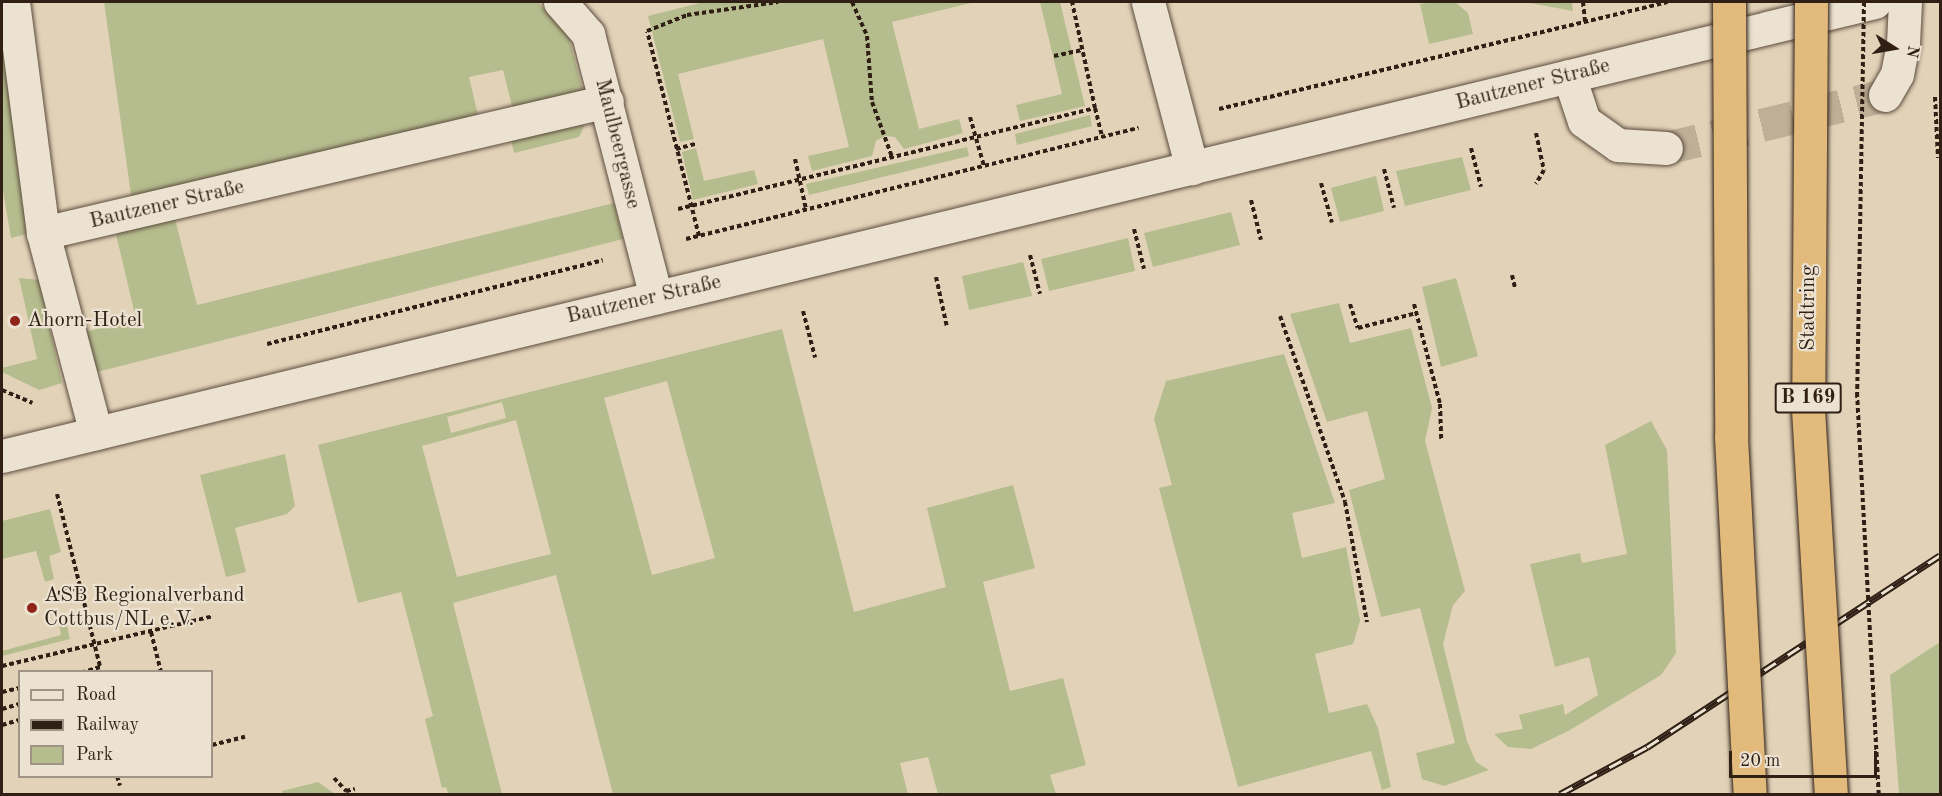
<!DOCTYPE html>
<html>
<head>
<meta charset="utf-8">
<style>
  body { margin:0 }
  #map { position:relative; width:1942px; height:796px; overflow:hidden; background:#e2d3b8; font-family:"Old Standard TT",serif }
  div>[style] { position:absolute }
  .green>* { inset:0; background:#b5bc8d }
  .minor-tunnel>* { height:33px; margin-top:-16.5px; transform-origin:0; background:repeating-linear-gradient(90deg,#beaf97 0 33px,transparent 0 49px) }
  .path>* { height:4px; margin-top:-2px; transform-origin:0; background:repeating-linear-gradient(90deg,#2f1f15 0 4.5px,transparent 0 7.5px) }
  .roads { filter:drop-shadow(0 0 2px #5c4c3e) drop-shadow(0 0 2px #5c4c3e) }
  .minor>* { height:33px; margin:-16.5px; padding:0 16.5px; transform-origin:16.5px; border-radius:16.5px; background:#ece2d1 }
  .rail>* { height:7px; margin-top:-3.5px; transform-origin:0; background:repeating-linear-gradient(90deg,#ece2d1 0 14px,#2f1f15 0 28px); box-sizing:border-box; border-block:2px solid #2f1f15 }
  .path-bridge>* { height:4px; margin-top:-2px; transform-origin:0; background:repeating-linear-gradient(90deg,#2f1f15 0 4.5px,transparent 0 7.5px) }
  .bridges { filter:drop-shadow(0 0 2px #2f1f15) drop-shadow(0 0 2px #2f1f15) }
  .major-bridge>* { height:33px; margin:-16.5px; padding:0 16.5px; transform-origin:16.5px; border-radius:16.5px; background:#e1ba7c }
  .dots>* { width:16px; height:16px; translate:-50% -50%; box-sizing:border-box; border:3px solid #ece2d1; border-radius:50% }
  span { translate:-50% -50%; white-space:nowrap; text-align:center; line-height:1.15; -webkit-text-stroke:4.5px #ece2d1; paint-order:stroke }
  .shield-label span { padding:2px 4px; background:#ece2d1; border:2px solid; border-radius:4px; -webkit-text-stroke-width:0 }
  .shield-label { font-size:20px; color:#2f1f15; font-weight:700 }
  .street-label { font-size:21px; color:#2f1f15 }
  .poi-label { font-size:21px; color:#2f1f15 }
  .left { translate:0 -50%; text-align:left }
  .frame { position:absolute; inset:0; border:3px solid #2f1f15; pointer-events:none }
  .legend { position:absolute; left:18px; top:670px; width:195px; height:108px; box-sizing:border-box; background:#ece2d1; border:2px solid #a09486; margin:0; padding:8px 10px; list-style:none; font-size:18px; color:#2f1f15 }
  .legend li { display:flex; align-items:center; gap:12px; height:30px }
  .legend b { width:30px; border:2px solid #a09486 }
  .north { position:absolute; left:1864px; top:18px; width:60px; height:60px; -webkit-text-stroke:4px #ece2d1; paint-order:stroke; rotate:101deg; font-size:16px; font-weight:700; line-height:24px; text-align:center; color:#2f1f15 }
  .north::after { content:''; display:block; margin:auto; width:21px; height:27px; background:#2f1f15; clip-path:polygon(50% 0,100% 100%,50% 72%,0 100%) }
  .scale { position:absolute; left:1729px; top:751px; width:148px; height:27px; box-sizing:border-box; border:3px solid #2f1f15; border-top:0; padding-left:8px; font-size:18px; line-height:21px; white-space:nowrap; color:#2f1f15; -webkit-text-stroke:4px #ece2d1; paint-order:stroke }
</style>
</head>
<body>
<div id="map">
  <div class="green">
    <i style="clip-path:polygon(104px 2px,538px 2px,569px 37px,583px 92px,513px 110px,503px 70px,469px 77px,478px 115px,132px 202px)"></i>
    <i style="clip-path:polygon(704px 2px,975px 2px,892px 22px,919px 129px,959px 119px,963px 133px,904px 149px,895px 137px,885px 136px,876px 141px,872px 156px,812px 171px,808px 156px,849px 147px,823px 39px,678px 74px,694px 139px,680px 142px,648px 16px)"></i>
    <i style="clip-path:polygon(1040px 2px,1060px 2px,1085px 106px,1020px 121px,1016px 105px,1062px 94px)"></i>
    <i style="clip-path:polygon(1433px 2px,1455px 2px,1468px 13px,1473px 34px,1429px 44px,1420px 4px)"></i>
    <i style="clip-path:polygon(1529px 2px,1572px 2px,1573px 11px,1530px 3px)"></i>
    <i style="clip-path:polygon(2px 34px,27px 234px,11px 238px,2px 185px)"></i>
    <i style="clip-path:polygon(1090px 115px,1092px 126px,1017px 145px,1015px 134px)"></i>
    <i style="clip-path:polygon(575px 119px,585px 124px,579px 137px,514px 153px,510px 135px)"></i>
    <i style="clip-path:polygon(967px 147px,969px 156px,809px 195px,806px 184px)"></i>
    <i style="clip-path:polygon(696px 148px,704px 181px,754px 170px,758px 184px,693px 200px,682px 152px)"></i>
    <i style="clip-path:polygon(1462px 157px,1471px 190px,1405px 206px,1396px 171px)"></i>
    <i style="clip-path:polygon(1376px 176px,1384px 211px,1340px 222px,1331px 188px)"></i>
    <i style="clip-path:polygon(614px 203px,623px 239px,93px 373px,85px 332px,136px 319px,115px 230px,174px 215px,197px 305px)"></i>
    <i style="clip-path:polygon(1231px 212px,1240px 245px,1153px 267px,1144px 233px)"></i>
    <i style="clip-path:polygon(1128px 238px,1135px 271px,1049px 291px,1041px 259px)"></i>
    <i style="clip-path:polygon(1023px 262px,1032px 296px,969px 310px,962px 276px)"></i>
    <i style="clip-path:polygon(19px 278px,39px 280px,62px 383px,39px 390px,2px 372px,2px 368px,37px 359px)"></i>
    <i style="clip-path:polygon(1456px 278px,1478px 356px,1441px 367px,1422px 287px)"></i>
    <i style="clip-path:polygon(1339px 303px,1350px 343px,1411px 328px,1432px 408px,1425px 441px,1465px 591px,1453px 605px,1443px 644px,1467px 741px,1476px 762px,1489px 770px,1444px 786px,1422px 779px,1416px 753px,1455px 743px,1420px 608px,1381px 617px,1349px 490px,1385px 479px,1367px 411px,1327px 422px,1290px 314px)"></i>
    <i style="clip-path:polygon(evenodd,782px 329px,854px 612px,946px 587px,927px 508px,1013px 485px,1035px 568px,983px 582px,1010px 691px,1063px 678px,1086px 765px,1050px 775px,1056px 794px,938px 794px,928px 757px,900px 763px,908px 794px,613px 794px,556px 575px,453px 603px,502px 794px,448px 794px,446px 787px,442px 788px,425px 719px,433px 716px,401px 592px,358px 603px,318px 445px,782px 329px,667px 381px,715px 558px,652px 575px,604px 398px,667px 381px,782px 329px,502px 402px,506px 418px,451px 433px,447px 417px,502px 402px,782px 329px,516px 420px,551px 554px,457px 577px,422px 446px,516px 420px)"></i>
    <i style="clip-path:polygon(1284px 354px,1335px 503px,1292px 513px,1302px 558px,1346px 547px,1360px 621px,1353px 644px,1315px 654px,1329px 713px,1367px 704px,1378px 728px,1391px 787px,1382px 790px,1371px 751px,1238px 787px,1159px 488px,1172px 485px,1154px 419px,1166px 381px)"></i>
    <i style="clip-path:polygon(1651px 421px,1667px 450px,1676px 653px,1661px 675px,1570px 730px,1531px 749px,1508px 747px,1494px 734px,1523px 729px,1519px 715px,1563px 704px,1565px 715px,1598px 695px,1589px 657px,1555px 667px,1530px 564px,1580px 553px,1582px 563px,1627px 554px,1605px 445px)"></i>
    <i style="clip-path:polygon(285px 454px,295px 506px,287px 514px,235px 528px,246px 572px,226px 577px,200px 475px)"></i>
    <i style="clip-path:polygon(50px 509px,61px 552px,49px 556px,54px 579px,45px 582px,36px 551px,2px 559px,2px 521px)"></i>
    <i style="clip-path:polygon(66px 622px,70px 639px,2px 656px,2px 651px,61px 635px,59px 624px)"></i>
    <i style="clip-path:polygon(1940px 642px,1940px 794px,1899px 794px,1890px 675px)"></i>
    <i style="clip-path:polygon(318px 782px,335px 794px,283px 794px,282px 791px)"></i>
  </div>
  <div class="minor-tunnel">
    <i style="left:1666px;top:148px;width:225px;rotate:-13.6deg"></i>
  </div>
  <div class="path">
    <i style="left:852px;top:2px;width:37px;rotate:66deg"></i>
    <i style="left:867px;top:36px;width:66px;rotate:85.7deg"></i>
    <i style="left:872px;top:102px;width:59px;rotate:70deg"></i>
    <i style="left:1583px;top:2px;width:20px;rotate:84deg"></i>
    <i style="left:1054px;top:56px;width:30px;rotate:-12deg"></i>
    <i style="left:1935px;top:97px;width:61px;rotate:87.2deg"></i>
    <i style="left:1095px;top:108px;width:30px;rotate:76deg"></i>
    <i style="left:1219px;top:109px;width:461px;rotate:-13.4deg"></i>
    <i style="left:970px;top:117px;width:51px;rotate:74.1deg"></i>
    <i style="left:1536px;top:133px;width:38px;rotate:78deg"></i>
    <i style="left:1544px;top:170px;width:16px;rotate:120deg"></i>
    <i style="left:1471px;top:148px;width:40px;rotate:75.6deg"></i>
    <i style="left:676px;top:149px;width:20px;rotate:-15deg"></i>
    <i style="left:795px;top:159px;width:51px;rotate:77.6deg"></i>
    <i style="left:1384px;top:169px;width:40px;rotate:75.6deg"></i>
    <i style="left:1321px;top:183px;width:41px;rotate:74.6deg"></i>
    <i style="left:1251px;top:200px;width:41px;rotate:76deg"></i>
    <i style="left:678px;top:209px;width:429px;rotate:-13.6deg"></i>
    <i style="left:1095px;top:108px;width:108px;rotate:-102.2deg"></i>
    <i style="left:1134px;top:229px;width:41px;rotate:76deg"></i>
    <i style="left:699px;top:236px;width:211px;rotate:-104.2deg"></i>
    <i style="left:647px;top:31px;width:43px;rotate:-21.8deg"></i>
    <i style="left:687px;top:15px;width:92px;rotate:-8.1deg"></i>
    <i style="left:686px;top:239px;width:466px;rotate:-13.8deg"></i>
    <i style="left:1030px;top:255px;width:40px;rotate:75.6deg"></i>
    <i style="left:1512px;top:275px;width:13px;rotate:77deg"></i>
    <i style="left:936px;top:277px;width:51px;rotate:77.6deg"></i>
    <i style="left:1350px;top:304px;width:25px;rotate:72deg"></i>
    <i style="left:1358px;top:328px;width:61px;rotate:-14.3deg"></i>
    <i style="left:1414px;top:304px;width:103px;rotate:75.4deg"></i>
    <i style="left:1440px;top:404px;width:35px;rotate:88deg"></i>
    <i style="left:803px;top:311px;width:48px;rotate:75.4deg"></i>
    <i style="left:1280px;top:316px;width:197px;rotate:70.7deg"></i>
    <i style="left:1345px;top:502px;width:122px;rotate:79.6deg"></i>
    <i style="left:267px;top:344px;width:346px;rotate:-14deg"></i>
    <i style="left:2px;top:390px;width:33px;rotate:23deg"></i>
    <i style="left:57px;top:494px;width:178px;rotate:76deg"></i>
    <i style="left:100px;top:667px;width:17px;rotate:163deg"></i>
    <i style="left:58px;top:593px;width:23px;rotate:-13deg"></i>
    <i style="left:151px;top:632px;width:41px;rotate:76deg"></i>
    <i style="left:2px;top:666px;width:217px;rotate:-13.3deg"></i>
    <i style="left:2px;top:692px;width:18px;rotate:-13deg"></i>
    <i style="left:2px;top:709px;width:19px;rotate:-16deg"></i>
    <i style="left:2px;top:725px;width:19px;rotate:-16deg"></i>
    <i style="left:212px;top:745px;width:34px;rotate:-14deg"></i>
    <i style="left:117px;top:776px;width:10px;rotate:73deg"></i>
    <i style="left:334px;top:778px;width:18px;rotate:47deg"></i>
    <i style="left:346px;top:791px;width:9px;rotate:-13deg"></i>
  </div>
  <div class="roads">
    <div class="minor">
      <i style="left:13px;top:2px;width:233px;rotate:82.6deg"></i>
      <i style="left:43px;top:233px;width:207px;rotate:75.2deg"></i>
      <i style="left:560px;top:2px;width:43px;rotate:48.8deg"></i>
      <i style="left:588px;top:34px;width:272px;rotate:75.5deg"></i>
      <i style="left:1148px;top:2px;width:172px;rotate:75.2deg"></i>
      <i style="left:1569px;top:76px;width:47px;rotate:71.6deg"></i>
      <i style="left:1584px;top:121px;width:42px;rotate:35.2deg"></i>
      <i style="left:1618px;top:145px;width:48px;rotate:3.6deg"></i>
      <i style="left:1885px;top:95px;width:24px;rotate:-60deg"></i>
      <i style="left:1897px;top:74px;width:32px;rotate:-79deg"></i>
      <i style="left:1903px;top:43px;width:41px;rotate:-87.2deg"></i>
      <i style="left:43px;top:233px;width:579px;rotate:-13.17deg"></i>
      <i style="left:2px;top:456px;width:1927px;rotate:-13.63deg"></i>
    </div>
  </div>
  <div class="rail">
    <i style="left:1560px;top:794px;width:99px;rotate:-28.4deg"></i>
    <i style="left:1647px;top:747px;width:350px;rotate:-33.2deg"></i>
  </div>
  <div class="path-bridge">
    <i style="left:1864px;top:2px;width:391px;rotate:91deg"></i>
    <i style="left:1857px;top:393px;width:402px;rotate:86.9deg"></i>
  </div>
  <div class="bridges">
    <div class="major-bridge">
      <i style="left:1729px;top:2px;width:435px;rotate:89.7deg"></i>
      <i style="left:1731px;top:437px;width:358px;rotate:87deg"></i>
      <i style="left:1811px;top:2px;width:407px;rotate:90.4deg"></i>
      <i style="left:1808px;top:409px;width:386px;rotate:86.6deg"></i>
    </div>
  </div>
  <div class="dots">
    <i style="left:15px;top:321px;background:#8f2418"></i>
    <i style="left:32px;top:608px;background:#8f2418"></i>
  </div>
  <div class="shield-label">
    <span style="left:1808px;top:398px">B 169</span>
  </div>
  <div class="street-label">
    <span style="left:1533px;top:85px;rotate:-14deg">Bautzener Straße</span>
    <span style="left:617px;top:144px;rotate:76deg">Maulbeergasse</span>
    <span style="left:167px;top:205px;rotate:-13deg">Bautzener Straße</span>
    <span style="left:644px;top:300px;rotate:-13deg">Bautzener Straße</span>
    <span style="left:1809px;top:308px;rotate:-90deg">Stadtring</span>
  </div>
  <div class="poi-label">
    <span class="left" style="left:27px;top:321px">Ahorn-Hotel</span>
    <span class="left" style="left:44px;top:608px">ASB Regionalverband<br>Cottbus/NL e.V.</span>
  </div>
  <div class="frame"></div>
  <ul class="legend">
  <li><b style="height:8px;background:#ece2d1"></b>Road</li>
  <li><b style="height:8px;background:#2f1f15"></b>Railway</li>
  <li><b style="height:16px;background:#b5bc8d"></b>Park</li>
  </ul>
  <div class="north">N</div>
  <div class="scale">20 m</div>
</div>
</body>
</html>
